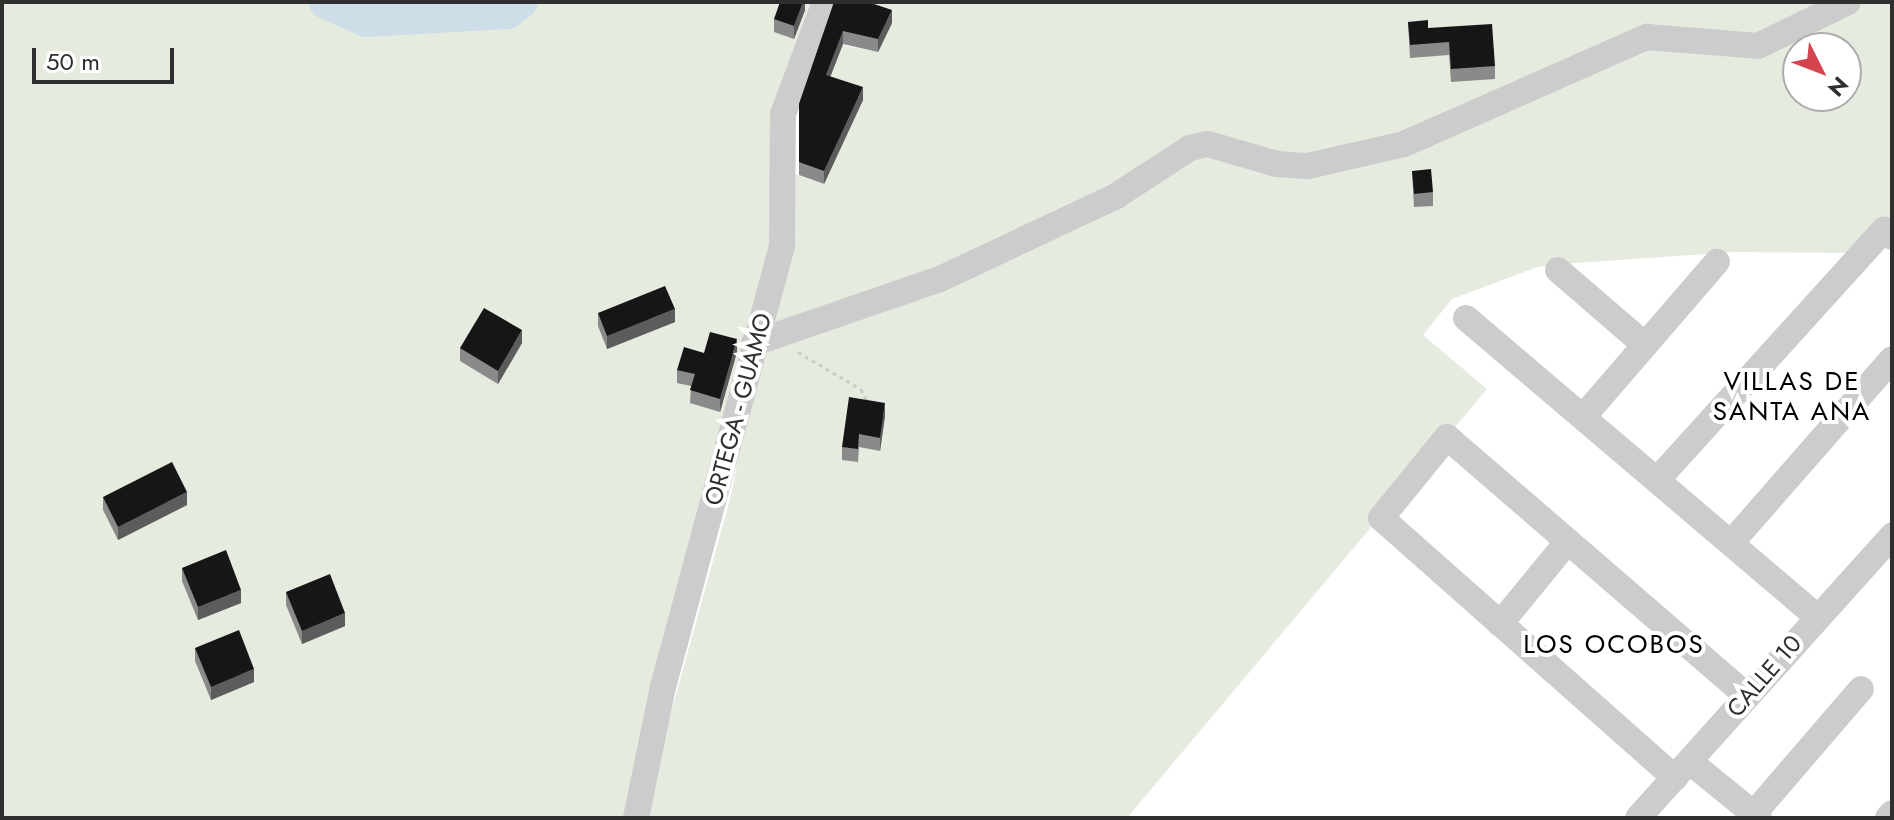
<!DOCTYPE html>
<html>
<head>
<meta charset="utf-8">
<style>
  body { margin:0 }
  #map { position:relative; width:1894px; height:820px; overflow:hidden; background:#fff; font-family:Jost,sans-serif }
  div>[style] { position:absolute }
  .green>* { inset:0; background:#e5ebde }
  .river>* { height:34px; margin:-17px; padding:0 17px; transform-origin:17px; border-radius:17px; background:#cddee8 }
  .path>* { height:3px; margin-top:-1.5px; transform-origin:0; background:repeating-linear-gradient(90deg,#ccc 0 4px,transparent 0 8px) }
  .minor>* { height:26px; margin:-13px; padding:0 13px; transform-origin:13px; border-radius:13px; background:#ccc }
  .wall>* { inset:0; background:#8a8a8a }
  .shaded-wall>* { inset:0; background:#5c5c5c }
  .building>* { inset:0; background:#161616 }
  span { translate:-50% -50%; white-space:nowrap; text-align:center; line-height:1.15; -webkit-text-stroke:8px #fff; paint-order:stroke }
  .street-label { font-size:24px; color:#2f2f2f }
  .neighbourhood-label { font-size:26px; color:#000; letter-spacing:2px }
  .frame { position:absolute; inset:0; border:4px solid #2f2f2f; pointer-events:none }
  .north { position:absolute; left:1782px; top:32px; width:80px; height:80px; box-sizing:border-box; background:#fff; border:2px solid #acacac; border-radius:50%; rotate:132deg; font-size:22px; font-weight:700; line-height:32px; text-align:center; color:#2f2f2f }
  .north::after { content:''; display:block; margin:auto; width:28px; height:36px; background:#d3444f; clip-path:polygon(50% 0,100% 100%,50% 72%,0 100%) }
  .scale { position:absolute; left:32px; top:48px; width:142px; height:36px; box-sizing:border-box; border:4px solid #2f2f2f; border-top:0; padding-left:10px; font-size:24px; line-height:28px; white-space:nowrap; color:#2f2f2f; -webkit-text-stroke:6px #fff; paint-order:stroke }
</style>
</head>
<body>
<div id="map">
  <div class="green">
    <i style="clip-path:polygon(2px 2px,815px 2px,795px 56px,776px 242px,626px 818px,2px 818px)"></i>
    <i style="clip-path:polygon(evenodd,867px 2px,1892px 2px,1892px 226px,1850px 253px,1735px 252px,1561px 264px,1537px 267px,1452px 299px,1423px 335px,1487px 389px,1127px 818px,642px 818px,731px 495px,794px 174px,824px 184px,826px 88px,843px 45px,878px 52px,867px 2px,1798px 48px,1846px 48px,1846px 96px,1798px 96px,1798px 48px)"></i>
  </div>
  <div class="river">
    <i style="left:326px;top:2px;width:44px;rotate:24.2deg"></i>
    <i style="left:366px;top:20px;width:141px;rotate:-3.2deg"></i>
    <i style="left:507px;top:12px;width:17px;rotate:-36deg"></i>
  </div>
  <div class="path">
    <i style="left:798px;top:352px;width:73px;rotate:30.4deg"></i>
    <i style="left:861px;top:389px;width:16px;rotate:63deg"></i>
  </div>
  <div class="minor">
    <i style="left:1558px;top:270px;width:115px;rotate:40.8deg"></i>
    <i style="left:1466px;top:318px;width:461px;rotate:40.4deg"></i>
    <i style="left:754px;top:343px;width:197px;rotate:-19deg"></i>
    <i style="left:940px;top:279px;width:195px;rotate:-25.2deg"></i>
    <i style="left:1116px;top:196px;width:88px;rotate:-33deg"></i>
    <i style="left:1190px;top:148px;width:18px;rotate:-13deg"></i>
    <i style="left:1208px;top:144px;width:72px;rotate:16.2deg"></i>
    <i style="left:1277px;top:164px;width:31px;rotate:4deg"></i>
    <i style="left:1308px;top:166px;width:98px;rotate:-12.9deg"></i>
    <i style="left:1404px;top:144px;width:266px;rotate:-23.8deg"></i>
    <i style="left:1647px;top:37px;width:111px;rotate:4.6deg"></i>
    <i style="left:1758px;top:46px;width:100px;rotate:-26.1deg"></i>
    <i style="left:1583px;top:417px;width:205px;rotate:-49.2deg"></i>
    <i style="left:1657px;top:480px;width:338px;rotate:-47.8deg"></i>
    <i style="left:1884px;top:230px;width:11px;rotate:41deg"></i>
    <i style="left:1731px;top:543px;width:244px;rotate:-48.8deg"></i>
    <i style="left:1500px;top:624px;width:107px;rotate:-50.7deg"></i>
    <i style="left:1690px;top:762px;width:89px;rotate:39.1deg"></i>
    <i style="left:1675px;top:778px;width:392px;rotate:-138.5deg"></i>
    <i style="left:1381px;top:518px;width:104px;rotate:-50.8deg"></i>
    <i style="left:1447px;top:437px;width:395px;rotate:40.8deg"></i>
    <i style="left:636px;top:818px;width:134px;rotate:-78.4deg"></i>
    <i style="left:663px;top:687px;width:458px;rotate:-74.9deg"></i>
    <i style="left:782px;top:245px;width:131px;rotate:-89.6deg"></i>
    <i style="left:783px;top:114px;width:120px;rotate:-69.4deg"></i>
    <i style="left:1638px;top:818px;width:380px;rotate:-48deg"></i>
    <i style="left:1750px;top:818px;width:170px;rotate:-49.3deg"></i>
    <i style="left:1888px;top:818px;width:6px;rotate:-51deg"></i>
  </div>
  <div class="wall">
    <i style="clip-path:polygon(805px 2px,805px 10px,794px 39px,774px 32px,774px 19px)"></i>
    <i style="clip-path:polygon(834px 2px,892px 23px,878px 52px,843px 44px,830px 77px,863px 100px,824px 184px,799px 175px,799px 104px)"></i>
    <i style="clip-path:polygon(1408px 22px,1428px 28px,1495px 66px,1495px 79px,1451px 82px,1449px 55px,1410px 58px)"></i>
    <i style="clip-path:polygon(1412px 171px,1433px 192px,1433px 206px,1414px 207px)"></i>
    <i style="clip-path:polygon(598px 313px,675px 322px,607px 349px,598px 326px)"></i>
    <i style="clip-path:polygon(522px 343px,498px 384px,460px 361px,460px 348px)"></i>
    <i style="clip-path:polygon(737px 352px,720px 412px,690px 403px,691px 386px,677px 383px,677px 370px,704px 353px)"></i>
    <i style="clip-path:polygon(885px 416px,880px 451px,859px 447px,858px 462px,842px 460px,842px 447px)"></i>
    <i style="clip-path:polygon(103px 497px,187px 505px,118px 540px,103px 510px)"></i>
    <i style="clip-path:polygon(182px 568px,241px 603px,198px 620px,182px 581px)"></i>
    <i style="clip-path:polygon(286px 592px,345px 626px,302px 644px,286px 605px)"></i>
    <i style="clip-path:polygon(195px 648px,254px 682px,211px 700px,195px 661px)"></i>
  </div>
  <div class="shaded-wall">
    <i style="clip-path:polygon(803px 2px,805px 2px,805px 10px,794px 39px,794px 26px)"></i>
    <i style="clip-path:polygon(892px 10px,892px 23px,878px 52px,878px 39px)"></i>
    <i style="clip-path:polygon(843px 31px,843px 44px,826px 88px,826px 75px)"></i>
    <i style="clip-path:polygon(863px 87px,863px 100px,824px 184px,824px 171px)"></i>
    <i style="clip-path:polygon(675px 309px,675px 322px,607px 349px,607px 336px)"></i>
    <i style="clip-path:polygon(522px 330px,522px 343px,498px 384px,498px 371px)"></i>
    <i style="clip-path:polygon(737px 339px,737px 352px,720px 412px,720px 399px)"></i>
    <i style="clip-path:polygon(885px 403px,885px 416px,880px 451px,880px 438px)"></i>
    <i style="clip-path:polygon(187px 492px,187px 505px,118px 540px,118px 527px)"></i>
    <i style="clip-path:polygon(241px 590px,241px 603px,198px 620px,198px 607px)"></i>
    <i style="clip-path:polygon(345px 613px,345px 626px,302px 644px,302px 631px)"></i>
    <i style="clip-path:polygon(254px 669px,254px 682px,211px 700px,211px 687px)"></i>
  </div>
  <div class="building">
    <i style="clip-path:polygon(780px 2px,803px 2px,794px 26px,774px 19px)"></i>
    <i style="clip-path:polygon(834px 2px,868px 2px,892px 10px,878px 39px,843px 31px,826px 75px,863px 87px,824px 171px,799px 162px,799px 104px)"></i>
    <i style="clip-path:polygon(1428px 20px,1428px 28px,1492px 24px,1495px 66px,1451px 69px,1449px 42px,1410px 45px,1408px 22px)"></i>
    <i style="clip-path:polygon(1431px 169px,1433px 192px,1414px 194px,1412px 171px)"></i>
    <i style="clip-path:polygon(665px 286px,675px 309px,607px 336px,598px 313px)"></i>
    <i style="clip-path:polygon(484px 308px,522px 330px,498px 371px,460px 348px)"></i>
    <i style="clip-path:polygon(710px 332px,737px 339px,720px 399px,690px 390px,695px 374px,677px 370px,684px 347px,704px 353px)"></i>
    <i style="clip-path:polygon(849px 397px,885px 403px,880px 438px,859px 434px,858px 449px,842px 447px)"></i>
    <i style="clip-path:polygon(172px 462px,187px 492px,118px 527px,103px 497px)"></i>
    <i style="clip-path:polygon(226px 550px,241px 590px,198px 607px,182px 568px)"></i>
    <i style="clip-path:polygon(330px 574px,345px 613px,302px 631px,286px 592px)"></i>
    <i style="clip-path:polygon(239px 630px,254px 669px,211px 687px,195px 648px)"></i>
  </div>
  <div class="street-label">
    <span style="left:738px;top:409px;rotate:-75deg">ORTEGA - GUAMO</span>
    <span style="left:1764px;top:676px;rotate:-49deg">CALLE 10</span>
  </div>
  <div class="neighbourhood-label">
    <span style="left:1792px;top:397px">VILLAS DE<br>SANTA ANA</span>
    <span style="left:1614px;top:645px">LOS OCOBOS</span>
  </div>
  <div class="frame"></div>
  <div class="north">N</div>
  <div class="scale">50 m</div>
</div>
</body>
</html>
